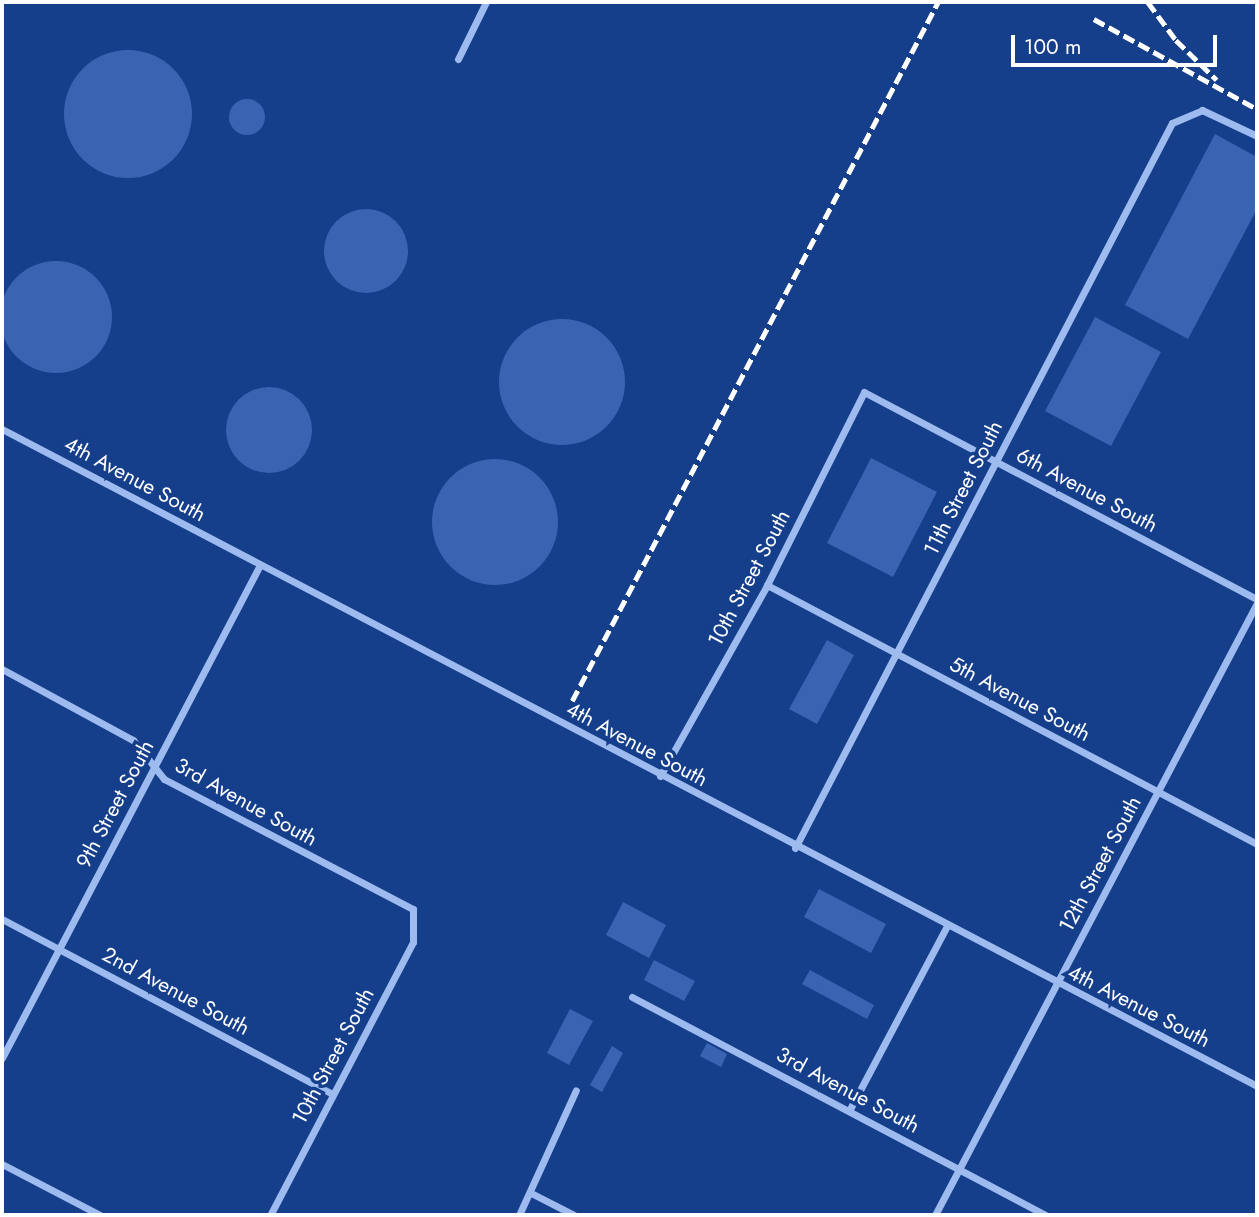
<!DOCTYPE html>
<html>
<head>
<meta charset="utf-8">
<style>
  body { margin:0 }
  #map { position:relative; width:1259px; height:1217px; overflow:hidden; background:#153e8b; font-family:Jost,sans-serif }
  div>[style] { position:absolute }
  .building>* { inset:0; background:#3964b2 }
  .round { border-radius:50% }
  .minor>* { height:7px; margin:-3.5px; padding:0 3.5px; transform-origin:3.5px; border-radius:3.5px; background:#9ebbef }
  .rail>* { height:4.5px; margin-top:-2.25px; transform-origin:0; background:repeating-linear-gradient(90deg,#fff 0 12px,transparent 0 17px) }
  span { translate:-50% -50%; white-space:nowrap; text-align:center; line-height:1.15; -webkit-text-stroke:7px #153e8b; paint-order:stroke }
  .street-label { font-size:21px; color:#fff }
  .frame { position:absolute; inset:0; border:4px solid #fff; pointer-events:none }
  .scale { position:absolute; left:1011px; top:35px; width:206px; height:32px; box-sizing:border-box; border:4px solid #fff; border-top:0; padding-left:9px; font-size:21px; line-height:24px; white-space:nowrap; color:#fff; -webkit-text-stroke:5px #153e8b; paint-order:stroke }
</style>
</head>
<body>
<div id="map">
  <div class="building">
    <i class="round" style="left:64px;top:50px;width:128px;height:128px"></i>
    <i class="round" style="left:229px;top:99px;width:36px;height:36px"></i>
    <i style="clip-path:polygon(1215px 134px,1257px 157px,1257px 209px,1188px 339px,1125px 305px)"></i>
    <i class="round" style="left:324px;top:209px;width:84px;height:84px"></i>
    <i class="round" style="left:0;top:261px;width:112px;height:112px"></i>
    <i style="clip-path:polygon(1095px 317px,1161px 352px,1111px 446px,1045px 411px)"></i>
    <i class="round" style="left:499px;top:319px;width:126px;height:126px"></i>
    <i class="round" style="left:226px;top:387px;width:86px;height:86px"></i>
    <i style="clip-path:polygon(871px 458px,937px 492px,893px 577px,827px 543px)"></i>
    <i class="round" style="left:432px;top:459px;width:126px;height:126px"></i>
    <i style="clip-path:polygon(827px 640px,854px 655px,817px 724px,789px 709px)"></i>
    <i style="clip-path:polygon(819px 889px,886px 924px,871px 953px,804px 917px)"></i>
    <i style="clip-path:polygon(623px 902px,666px 925px,649px 958px,606px 935px)"></i>
    <i style="clip-path:polygon(654px 960px,695px 981px,684px 1001px,644px 980px)"></i>
    <i style="clip-path:polygon(810px 970px,874px 1005px,867px 1019px,802px 984px)"></i>
    <i style="clip-path:polygon(570px 1009px,593px 1021px,569px 1065px,547px 1053px)"></i>
    <i style="clip-path:polygon(707px 1043px,727px 1054px,721px 1067px,700px 1056px)"></i>
    <i style="clip-path:polygon(612px 1046px,623px 1053px,602px 1092px,590px 1085px)"></i>
  </div>
  <div class="minor">
    <i style="left:458px;top:59px;width:64px;rotate:-63.8deg"></i>
    <i style="left:2px;top:429px;width:1417px;rotate:27.63deg"></i>
    <i style="left:767px;top:585px;width:554px;rotate:27.86deg"></i>
    <i style="left:2px;top:669px;width:149px;rotate:28.5deg"></i>
    <i style="left:133px;top:740px;width:50px;rotate:51.5deg"></i>
    <i style="left:164px;top:779px;width:281px;rotate:27.6deg"></i>
    <i style="left:413px;top:909px;width:33px;rotate:90deg"></i>
    <i style="left:413px;top:942px;width:308px;rotate:117.6deg"></i>
    <i style="left:660px;top:776px;width:219px;rotate:-60.7deg"></i>
    <i style="left:767px;top:585px;width:216px;rotate:-63.3deg"></i>
    <i style="left:864px;top:392px;width:444px;rotate:27.8deg"></i>
    <i style="left:795px;top:848px;width:817px;rotate:-62.53deg"></i>
    <i style="left:1172px;top:123px;width:33px;rotate:-23deg"></i>
    <i style="left:1202px;top:110px;width:61px;rotate:25.3deg"></i>
    <i style="left:2px;top:919px;width:374px;rotate:27.9deg"></i>
    <i style="left:632px;top:997px;width:468px;rotate:27.8deg"></i>
    <i style="left:2px;top:1058px;width:556px;rotate:-62.38deg"></i>
    <i style="left:850px;top:1109px;width:207px;rotate:-62.1deg"></i>
    <i style="left:2px;top:1164px;width:110px;rotate:27.5deg"></i>
    <i style="left:531px;top:1193px;width:48px;rotate:27.1deg"></i>
    <i style="left:519px;top:1215px;width:137px;rotate:-65.5deg"></i>
    <i style="left:935px;top:1215px;width:692px;rotate:-62.25deg"></i>
  </div>
  <div class="rail">
    <i style="left:1148px;top:2px;width:47px;rotate:53.6deg"></i>
    <i style="left:1176px;top:40px;width:57px;rotate:44.3deg"></i>
    <i style="left:1094px;top:19px;width:186px;rotate:28.9deg"></i>
    <i style="left:572px;top:701px;width:789px;rotate:-62.36deg"></i>
  </div>
  <div class="street-label">
    <span style="left:135px;top:479px;rotate:28deg">4th Avenue South</span>
    <span style="left:963px;top:488px;rotate:-63deg">11th Street South</span>
    <span style="left:1087px;top:490px;rotate:28deg">6th Avenue South</span>
    <span style="left:749px;top:578px;rotate:-62deg">10th Street South</span>
    <span style="left:1020px;top:699px;rotate:28deg">5th Avenue South</span>
    <span style="left:637px;top:744px;rotate:28deg">4th Avenue South</span>
    <span style="left:246px;top:802px;rotate:29deg">3rd Avenue South</span>
    <span style="left:115px;top:804px;rotate:-62deg">9th Street South</span>
    <span style="left:1100px;top:864px;rotate:-62deg">12th Street South</span>
    <span style="left:176px;top:991px;rotate:28deg">2nd Avenue South</span>
    <span style="left:1139px;top:1006px;rotate:27deg">4th Avenue South</span>
    <span style="left:333px;top:1056px;rotate:-62deg">10th Street South</span>
    <span style="left:848px;top:1090px;rotate:28deg">3rd Avenue South</span>
  </div>
  <div class="frame"></div>
  <div class="scale">100 m</div>
</div>
</body>
</html>
